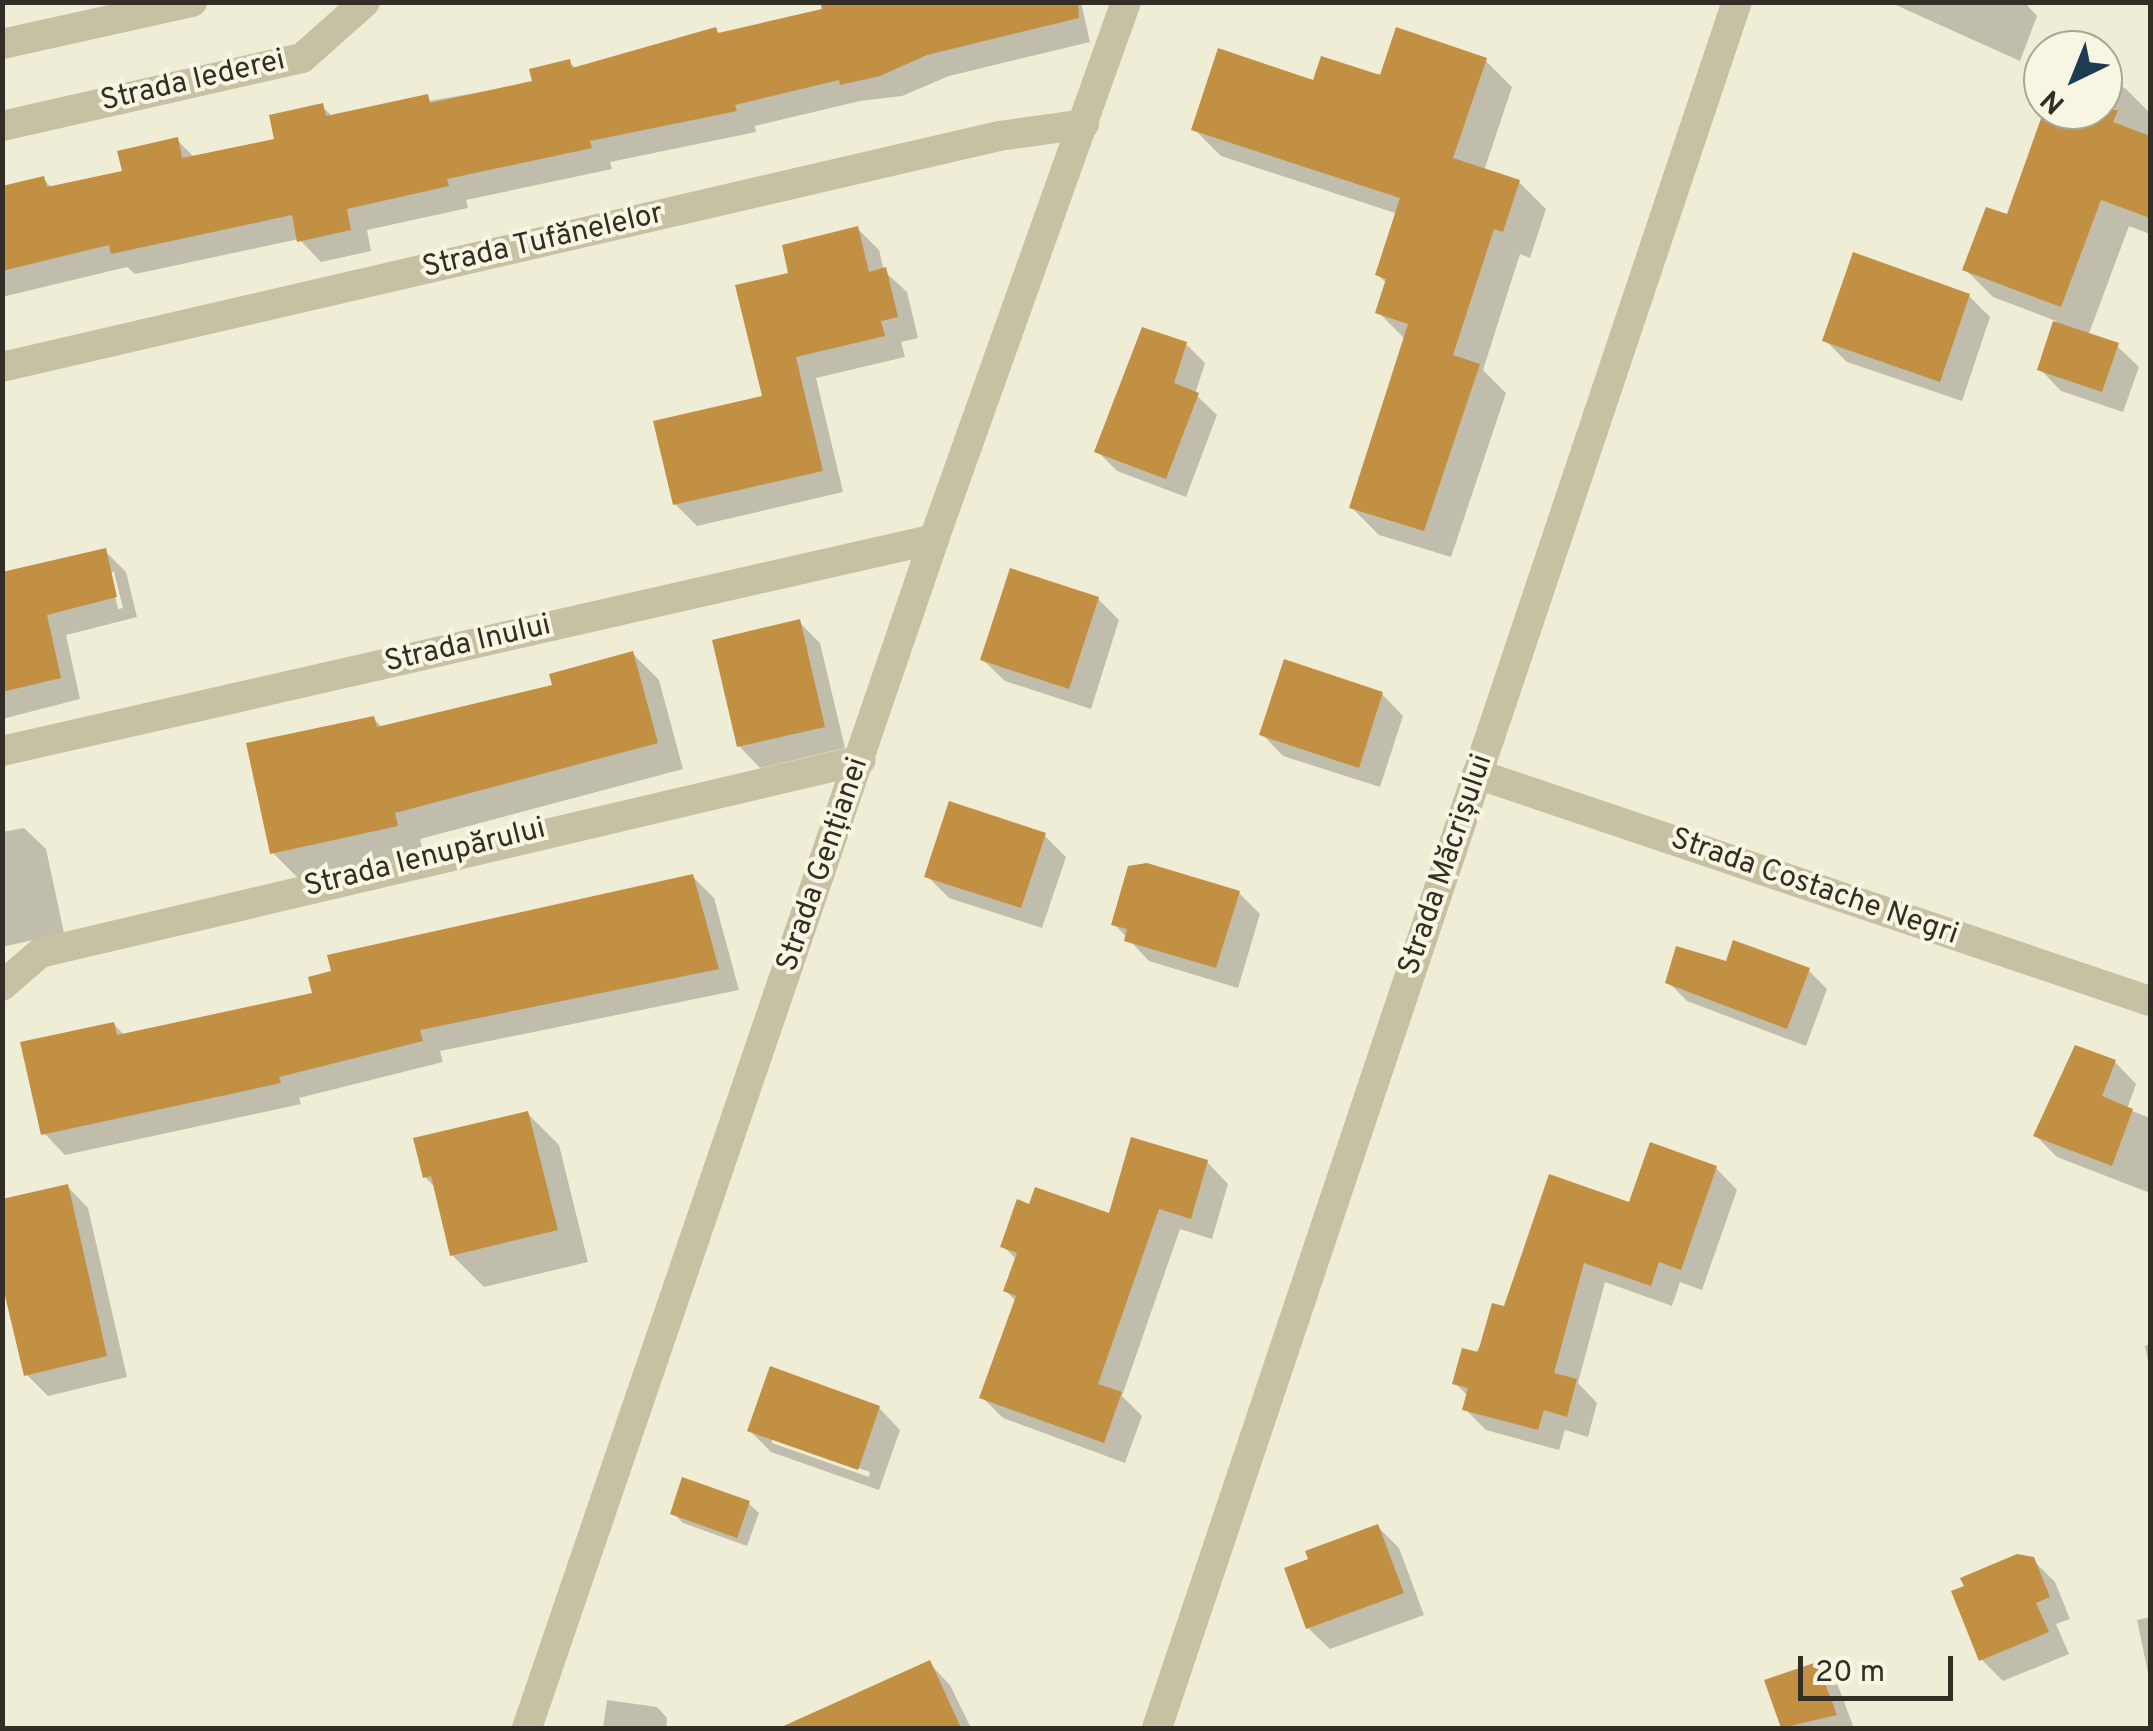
<!DOCTYPE html>
<html>
<head>
<meta charset="utf-8">
<style>
  body { margin:0 }
  #map { position:relative; width:2153px; height:1731px; overflow:hidden; background:#f0edd7; font-family:Overpass,sans-serif }
  div>[style] { position:absolute }
  .shadow>* { inset:0; background:#0003 }
  .building>* { inset:0; background:#c29043 }
  .street>* { height:30px; margin:-15px; padding:0 15px; transform-origin:15px; border-radius:15px; background:#c7c1a4 }
  span { translate:-50% -50%; white-space:nowrap; text-align:center; line-height:1.15; -webkit-text-stroke:8px #f8f6e3; paint-order:stroke }
  .street-label { font-size:30px; color:#332e25 }
  .frame { position:absolute; inset:0; border:5px solid #332e25; pointer-events:none }
  .north { position:absolute; left:2023px; top:30px; width:100px; height:100px; box-sizing:border-box; background:#f8f6e3; border:2px solid #a9a697; border-radius:50%; rotate:223deg; font-size:28px; font-weight:700; line-height:40px; text-align:center; color:#332e25 }
  .north::after { content:''; display:block; margin:auto; width:35px; height:45px; background:#1d3b52; clip-path:polygon(50% 0,100% 100%,50% 72%,0 100%) }
  .scale { position:absolute; left:1798px; top:1656px; width:155px; height:45px; box-sizing:border-box; border:5px solid #332e25; border-top:0; padding-left:12px; font-size:30px; line-height:35px; white-space:nowrap; color:#332e25; -webkit-text-stroke:8px #f8f6e3; paint-order:stroke }
</style>
</head>
<body>
<div id="map">
  <div class="shadow">
    <i style="clip-path:polygon(823px 2px,1081px 2px,1090px 42px,949px 76px,902px 96px,860px 101px,755px 126px,756px 132px,610px 162px,612px 169px,466px 200px,468px 208px,367px 230px,371px 251px,321px 262px,299px 239px,135px 274px,127px 267px,2px 297px,2px 190px,43px 179px,52px 188px,125px 173px,177px 140px,195px 158px,277px 141px,322px 106px,333px 117px,535px 83px,569px 62px,577px 69px,715px 30px,721px 35px,825px 11px)"></i>
    <i style="clip-path:polygon(1889px 2px,2024px 2px,2037px 16px,2020px 61px)"></i>
    <i style="clip-path:polygon(1485px 60px,1512px 87px,1484px 171px,1519px 182px,1546px 209px,1530px 258px,1520px 254px,1483px 370px,1506px 393px,1451px 557px,1379px 535px,1352px 508px,1406px 340px,1378px 312px,1387px 284px,1378px 275px,1398px 214px,1221px 156px,1194px 129px,1315px 83px)"></i>
    <i style="clip-path:polygon(2103px 80px,2125px 88px,2150px 113px,2150px 234px,2129px 226px,2088px 336px,2117px 346px,2139px 367px,2123px 412px,2061px 391px,2040px 369px,2056px 321px,1993px 297px,1965px 269px,2009px 218px,2047px 110px,2103px 110px)"></i>
    <i style="clip-path:polygon(858px 229px,879px 250px,884px 271px,907px 292px,918px 338px,901px 342px,905px 357px,816px 378px,843px 492px,697px 526px,675px 504px,765px 397px,791px 275px)"></i>
    <i style="clip-path:polygon(1969px 296px,1990px 317px,1962px 401px,1847px 362px,1825px 340px)"></i>
    <i style="clip-path:polygon(1186px 344px,1205px 363px,1195px 394px,1217px 415px,1186px 497px,1117px 471px,1097px 451px)"></i>
    <i style="clip-path:polygon(evenodd,105px 551px,126px 572px,137px 617px,66px 635px,80px 699px,2px 719px,2px 578px,105px 551px,109px 572px,114px 572px,123px 608px,118px 609px,109px 572px)"></i>
    <i style="clip-path:polygon(1098px 599px,1119px 620px,1091px 709px,1005px 681px,983px 660px)"></i>
    <i style="clip-path:polygon(799px 622px,820px 643px,845px 748px,760px 768px,739px 746px)"></i>
    <i style="clip-path:polygon(633px 654px,659px 680px,683px 769px,420px 839px,423px 852px,299px 879px,272px 852px,374px 719px,383px 728px,555px 686px)"></i>
    <i style="clip-path:polygon(1382px 694px,1403px 716px,1380px 787px,1283px 756px,1262px 734px)"></i>
    <i style="clip-path:polygon(24px 828px,46px 849px,64px 933px,2px 947px,2px 832px)"></i>
    <i style="clip-path:polygon(1044px 835px,1066px 857px,1042px 928px,949px 898px,927px 876px)"></i>
    <i style="clip-path:polygon(692px 876px,714px 898px,739px 990px,440px 1051px,443px 1062px,299px 1098px,301px 1104px,65px 1155px,44px 1133px,114px 1024px,125px 1036px,315px 995px)"></i>
    <i style="clip-path:polygon(1239px 893px,1260px 914px,1238px 988px,1149px 961px,1114px 924px)"></i>
    <i style="clip-path:polygon(1727px 965px,1808px 970px,1827px 989px,1806px 1046px,1687px 1001px,1668px 982px)"></i>
    <i style="clip-path:polygon(2115px 1062px,2136px 1084px,2127px 1109px,2150px 1118px,2150px 1193px,2057px 1157px,2036px 1136px)"></i>
    <i style="clip-path:polygon(527px 1113px,559px 1145px,588px 1262px,484px 1287px,452px 1255px,436px 1188px,425px 1177px)"></i>
    <i style="clip-path:polygon(1207px 1162px,1228px 1184px,1212px 1239px,1180px 1229px,1122px 1396px,1142px 1416px,1125px 1463px,1003px 1418px,982px 1397px,1016px 1301px,1006px 1291px,1017px 1260px,1003px 1246px,1110px 1216px)"></i>
    <i style="clip-path:polygon(1716px 1168px,1737px 1190px,1702px 1290px,1680px 1282px,1672px 1306px,1605px 1282px,1578px 1383px,1597px 1403px,1588px 1437px,1565px 1430px,1559px 1450px,1486px 1430px,1465px 1409px,1468px 1396px,1455px 1383px,1505px 1309px,1631px 1206px)"></i>
    <i style="clip-path:polygon(67px 1186px,88px 1208px,127px 1377px,48px 1396px,26px 1374px)"></i>
    <i style="clip-path:polygon(2150px 1344px,2150px 1371px,2145px 1346px)"></i>
    <i style="clip-path:polygon(evenodd,879px 1408px,900px 1430px,879px 1490px,771px 1452px,750px 1431px,879px 1408px,772px 1437px,870px 1472px,869px 1477px,772px 1443px,772px 1437px)"></i>
    <i style="clip-path:polygon(748px 1503px,759px 1513px,747px 1546px,683px 1523px,673px 1513px)"></i>
    <i style="clip-path:polygon(1378px 1527px,1399px 1548px,1424px 1615px,1330px 1649px,1308px 1628px,1311px 1561px)"></i>
    <i style="clip-path:polygon(2033px 1560px,2055px 1582px,2070px 1619px,2056px 1624px,2069px 1654px,2003px 1681px,1981px 1659px)"></i>
    <i style="clip-path:polygon(2150px 1617px,2150px 1682px,2137px 1620px)"></i>
    <i style="clip-path:polygon(929px 1663px,950px 1685px,971px 1728px,823px 1728px,816px 1714px)"></i>
    <i style="clip-path:polygon(1817px 1664px,1838px 1686px,1854px 1728px,1784px 1728px,1768px 1682px)"></i>
    <i style="clip-path:polygon(607px 1700px,657px 1707px,667px 1718px,666px 1728px,603px 1728px)"></i>
  </div>
  <div class="building">
    <i style="clip-path:polygon(820px 2px,1078px 2px,1079px 18px,927px 55px,880px 76px,840px 85px,839px 80px,735px 105px,737px 111px,590px 141px,592px 148px,447px 179px,449px 186px,347px 209px,351px 230px,297px 242px,292px 215px,111px 254px,109px 245px,2px 271px,2px 186px,44px 176px,47px 187px,122px 171px,117px 151px,178px 137px,182px 158px,274px 139px,269px 115px,323px 103px,326px 116px,428px 94px,430px 103px,532px 81px,529px 69px,570px 59px,572px 68px,716px 27px,718px 33px,822px 9px)"></i>
    <i style="clip-path:polygon(1396px 27px,1487px 58px,1453px 158px,1520px 180px,1503px 232px,1494px 229px,1453px 355px,1480px 364px,1424px 531px,1349px 508px,1408px 324px,1375px 313px,1386px 279px,1375px 275px,1400px 198px,1191px 130px,1218px 48px,1313px 80px,1321px 56px,1380px 75px)"></i>
    <i style="clip-path:polygon(2044px 110px,2118px 110px,2113px 122px,2150px 136px,2150px 218px,2101px 200px,2061px 307px,1962px 270px,1986px 207px,2007px 214px)"></i>
    <i style="clip-path:polygon(858px 226px,869px 272px,886px 267px,898px 317px,881px 321px,885px 336px,796px 357px,823px 471px,673px 505px,653px 421px,762px 396px,735px 285px,788px 273px,782px 245px)"></i>
    <i style="clip-path:polygon(1853px 252px,1970px 294px,1940px 382px,1822px 341px)"></i>
    <i style="clip-path:polygon(2053px 321px,2119px 343px,2102px 392px,2037px 370px)"></i>
    <i style="clip-path:polygon(1142px 327px,1187px 342px,1174px 383px,1199px 393px,1166px 479px,1094px 452px)"></i>
    <i style="clip-path:polygon(106px 548px,117px 597px,47px 615px,61px 678px,2px 692px,2px 572px)"></i>
    <i style="clip-path:polygon(1010px 568px,1099px 597px,1069px 689px,980px 660px)"></i>
    <i style="clip-path:polygon(800px 619px,825px 727px,737px 747px,712px 640px)"></i>
    <i style="clip-path:polygon(633px 651px,658px 743px,395px 813px,398px 826px,270px 854px,246px 743px,374px 716px,377px 727px,552px 685px,549px 674px)"></i>
    <i style="clip-path:polygon(1284px 659px,1383px 692px,1359px 768px,1259px 735px)"></i>
    <i style="clip-path:polygon(949px 801px,1046px 833px,1021px 908px,924px 877px)"></i>
    <i style="clip-path:polygon(1147px 863px,1240px 891px,1216px 968px,1124px 941px,1127px 929px,1111px 925px,1128px 866px)"></i>
    <i style="clip-path:polygon(693px 874px,719px 969px,420px 1030px,423px 1041px,279px 1077px,281px 1083px,41px 1135px,20px 1042px,114px 1022px,117px 1035px,312px 993px,308px 977px,331px 971px,327px 955px)"></i>
    <i style="clip-path:polygon(1733px 940px,1810px 968px,1787px 1029px,1665px 983px,1676px 946px,1726px 961px)"></i>
    <i style="clip-path:polygon(2075px 1045px,2116px 1060px,2102px 1096px,2133px 1109px,2112px 1166px,2033px 1136px)"></i>
    <i style="clip-path:polygon(528px 1111px,558px 1230px,450px 1256px,431px 1176px,423px 1178px,413px 1138px)"></i>
    <i style="clip-path:polygon(1131px 1137px,1208px 1160px,1191px 1219px,1159px 1209px,1098px 1384px,1122px 1392px,1104px 1443px,979px 1398px,1016px 1296px,1003px 1291px,1017px 1253px,1000px 1247px,1017px 1199px,1029px 1204px,1035px 1187px,1109px 1213px)"></i>
    <i style="clip-path:polygon(1650px 1142px,1717px 1166px,1681px 1270px,1659px 1262px,1651px 1286px,1584px 1263px,1554px 1373px,1577px 1379px,1567px 1417px,1544px 1410px,1538px 1430px,1462px 1410px,1468px 1388px,1452px 1384px,1462px 1348px,1478px 1352px,1492px 1303px,1504px 1306px,1549px 1174px,1629px 1202px)"></i>
    <i style="clip-path:polygon(68px 1184px,107px 1356px,24px 1376px,2px 1283px,2px 1199px)"></i>
    <i style="clip-path:polygon(770px 1366px,880px 1406px,858px 1470px,747px 1431px)"></i>
    <i style="clip-path:polygon(682px 1477px,750px 1501px,737px 1538px,670px 1514px)"></i>
    <i style="clip-path:polygon(1378px 1524px,1404px 1593px,1306px 1629px,1284px 1568px,1308px 1559px,1305px 1551px)"></i>
    <i style="clip-path:polygon(2017px 1554px,2034px 1557px,2050px 1597px,2036px 1603px,2049px 1632px,1979px 1661px,1951px 1591px,1964px 1586px,1960px 1578px)"></i>
    <i style="clip-path:polygon(930px 1660px,961px 1728px,779px 1728px)"></i>
    <i style="clip-path:polygon(1817px 1662px,1837px 1715px,1781px 1728px,1764px 1680px)"></i>
  </div>
  <div class="street">
    <i style="left:2px;top:44px;width:195px;rotate:-12.5deg"></i>
    <i style="left:2px;top:126px;width:308px;rotate:-12.8deg"></i>
    <i style="left:302px;top:58px;width:84px;rotate:-41.6deg"></i>
    <i style="left:2px;top:367px;width:1023px;rotate:-13.04deg"></i>
    <i style="left:999px;top:136px;width:86px;rotate:-8deg"></i>
    <i style="left:2px;top:751px;width:956px;rotate:-12.81deg"></i>
    <i style="left:1477px;top:774px;width:710px;rotate:18.64deg"></i>
    <i style="left:2px;top:986px;width:50px;rotate:-41deg"></i>
    <i style="left:40px;top:953px;width:843px;rotate:-13.23deg"></i>
    <i style="left:527px;top:1728px;width:1257px;rotate:-71.1deg"></i>
    <i style="left:934px;top:539px;width:570px;rotate:-70.33deg"></i>
    <i style="left:1157px;top:1728px;width:1821px;rotate:-71.43deg"></i>
  </div>
  <div class="street-label">
    <span style="left:193px;top:82px;rotate:-13deg">Strada Iederei</span>
    <span style="left:543px;top:242px;rotate:-13deg">Strada Tufănelelor</span>
    <span style="left:468px;top:645px;rotate:-13deg">Strada Inului</span>
    <span style="left:425px;top:859px;rotate:-14deg">Strada Ienupărului</span>
    <span style="left:824px;top:865px;rotate:-71deg">Strada Gențianei</span>
    <span style="left:1447px;top:865px;rotate:-71deg">Strada Măcrișului</span>
    <span style="left:1814px;top:888px;rotate:19deg">Strada Costache Negri</span>
  </div>
  <div class="frame"></div>
  <div class="north">N</div>
  <div class="scale">20 m</div>
</div>
</body>
</html>
